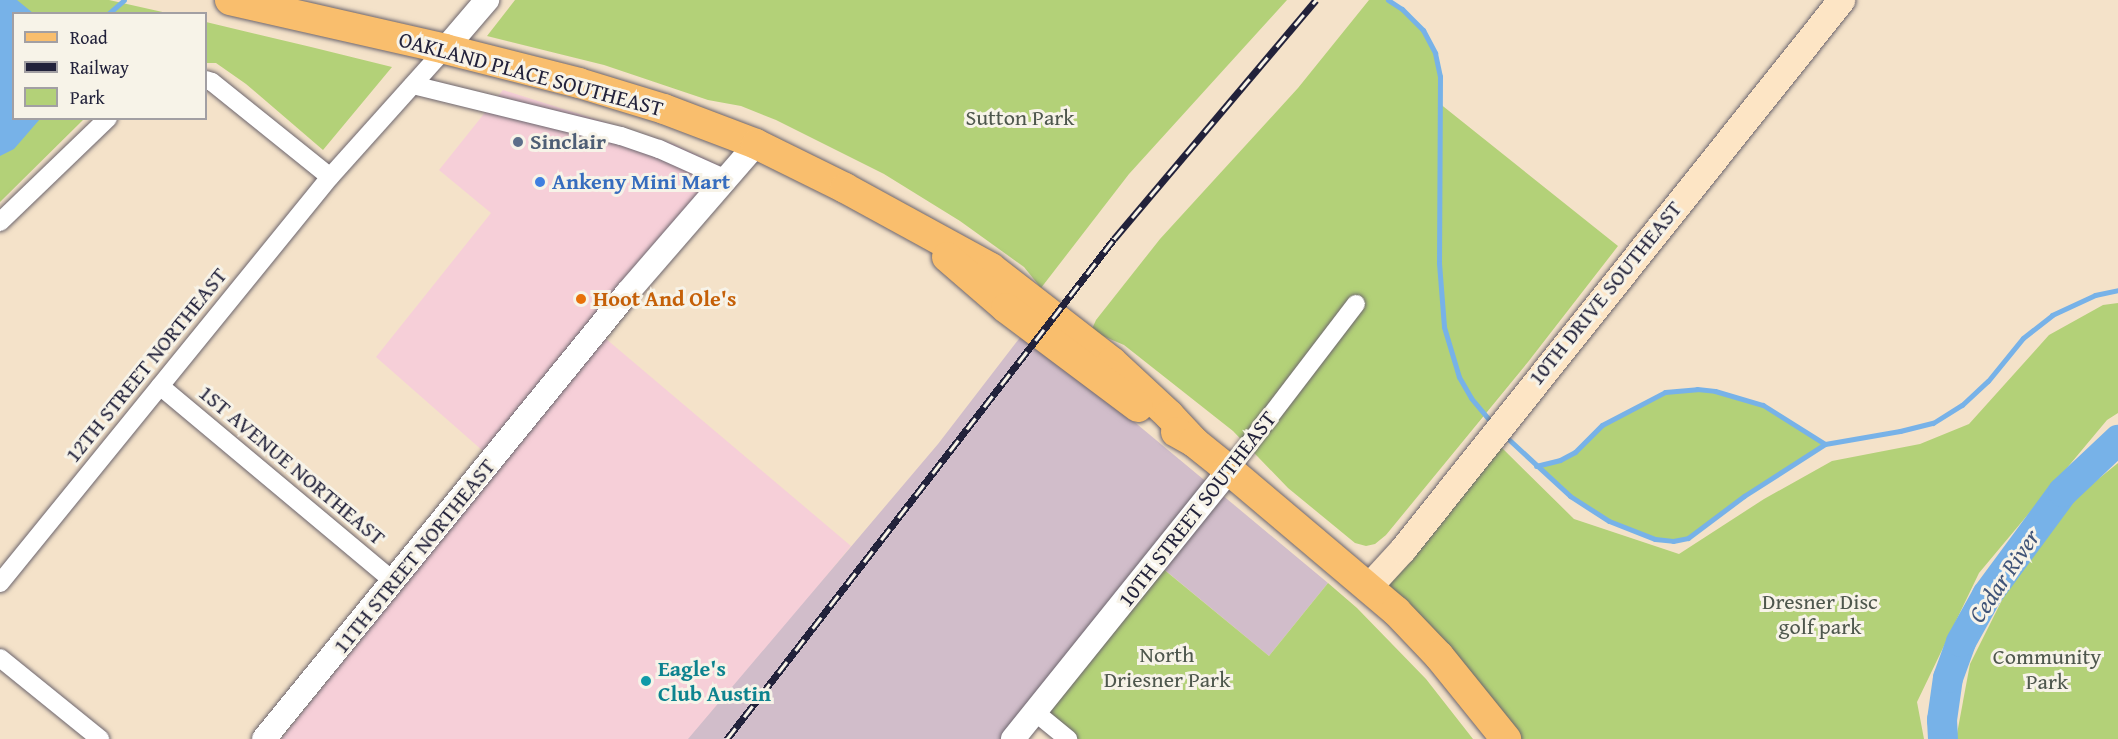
<!DOCTYPE html>
<html>
<head>
<meta charset="utf-8">
<style>
  body { margin:0 }
  #map { position:relative; width:2118px; height:739px; overflow:hidden; background:#f4e2c9; font-family:"Gentium Book Plus",serif }
  div>[style] { position:absolute }
  .built>* { inset:0; background:#f6cfd8 }
  .industrial>* { inset:0; background:#d1bdca }
  .green>* { inset:0; background:#b3d178 }
  .water>* { inset:0; background:#77b2e8 }
  .stream>* { height:5px; margin:-2.5px; padding:0 2.5px; transform-origin:2.5px; border-radius:2.5px; background:#77b2e8 }
  .river>* { height:30px; margin:-15px; padding:0 15px; transform-origin:15px; border-radius:15px; background:#77b2e8 }
  .roads { filter:drop-shadow(0 0 2px #6c656d) drop-shadow(0 0 2px #6c656d) }
  .minor>* { height:18px; margin:-9px; padding:0 9px; transform-origin:9px; border-radius:9px; background:#fff }
  .tertiary>* { height:24px; margin:-12px; padding:0 12px; transform-origin:12px; border-radius:12px; background:#fff }
  .secondary>* { height:27px; margin:-13.5px; padding:0 13.5px; transform-origin:13.5px; border-radius:13.5px; background:#fde5c5 }
  .primary>* { height:30px; margin:-15px; padding:0 15px; transform-origin:15px; border-radius:15px; background:#f9be6d }
  .rail>* { height:7px; margin-top:-3.5px; transform-origin:0; background:repeating-linear-gradient(90deg,#f7f3e8 0 14px,#22223b 0 28px); box-sizing:border-box; border-block:2px solid #22223b }
  .dots>* { width:16px; height:16px; translate:-50% -50%; box-sizing:border-box; border:3px solid #f7f3e8; border-radius:50% }
  span { translate:-50% -50%; white-space:nowrap; text-align:center; line-height:1.15; -webkit-text-stroke:6px #f7f3e8; paint-order:stroke }
  .street-label { font-size:22px; color:#22223b }
  .park-label { font-size:22px; color:#4e574d }
  .service-label { font-size:22px; color:#4e5e75; font-weight:700 }
  .left { translate:0 -50%; text-align:left }
  .shop-label { font-size:22px; color:#366cbe; font-weight:700 }
  .food-label { font-size:22px; color:#c56008; font-weight:700 }
  .culture-label { font-size:22px; color:#0d838f; font-weight:700 }
  .water-label { font-size:24px; color:#405478; font-style:italic }
  .legend { position:absolute; left:12px; top:12px; width:195px; height:108px; box-sizing:border-box; background:#f7f3e8; border:2px solid #a29fa3; margin:0; padding:8px 10px; list-style:none; font-size:18px; color:#22223b }
  .legend li { display:flex; align-items:center; gap:12px; height:30px }
  .legend b { width:30px; border:2px solid #a29fa3 }
</style>
</head>
<body>
<div id="map">
  <div class="built">
    <i style="clip-path:polygon(503px 90px,674px 144px,742px 176px,605px 338px,851px 546px,693px 739px,281px 739px,500px 466px,376px 357px,491px 213px,439px 170px)"></i>
  </div>
  <div class="industrial">
    <i style="clip-path:polygon(1025px 331px,1328px 583px,1269px 656px,1149px 557px,1000px 739px,688px 739px,938px 444px)"></i>
  </div>
  <div class="green">
    <i style="clip-path:polygon(0 0,109px 0,167px 13px,14px 14px,14px 118px,84px 119px,0 202px)"></i>
    <i style="clip-path:polygon(515px 0,1287px 0,1129px 174px,1041px 288px,1024px 267px,960px 221px,884px 174px,776px 120px,741px 106px,708px 100px,604px 65px,487px 36px)"></i>
    <i style="clip-path:polygon(1369px 0,1388px 0,1402px 9px,1423px 30px,1435px 53px,1440px 76px,1439px 103px,1618px 246px,1528px 362px,1386px 535px,1375px 544px,1366px 546px,1355px 543px,1288px 488px,1233px 431px,1124px 345px,1091px 331px,1096px 320px,1160px 239px,1298px 88px)"></i>
    <i style="clip-path:polygon(206px 22px,311px 47px,392px 67px,323px 150px,246px 84px,216px 63px,206px 63px)"></i>
    <i style="clip-path:polygon(2118px 303px,2118px 413px,2107px 420px,1979px 573px,1917px 702px,1924px 739px,1518px 739px,1386px 586px,1498px 444px,1574px 519px,1679px 554px,1764px 499px,1832px 461px,1920px 444px,1969px 424px,2049px 335px,2103px 305px)"></i>
    <i style="clip-path:polygon(1697px 389px,1715px 391px,1763px 405px,1825px 444px,1744px 496px,1701px 531px,1688px 538px,1673px 541px,1655px 539px,1609px 521px,1570px 496px,1536px 466px,1560px 460px,1575px 452px,1602px 425px,1665px 392px)"></i>
    <i style="clip-path:polygon(2118px 463px,2118px 739px,1956px 739px,1970px 664px,2013px 578px,2075px 498px)"></i>
    <i style="clip-path:polygon(1156px 563px,1269px 656px,1328px 583px,1357px 608px,1426px 679px,1473px 739px,1068px 739px,1035px 712px)"></i>
  </div>
  <div class="water">
    <i style="clip-path:polygon(0 0,17px 0,33px 13px,14px 14px,14px 118px,40px 119px,14px 149px,0 156px)"></i>
  </div>
  <div class="stream">
    <i style="left:1388px;top:0;width:17px;rotate:33deg"></i>
    <i style="left:1402px;top:9px;width:30px;rotate:45deg"></i>
    <i style="left:1423px;top:30px;width:26px;rotate:62deg"></i>
    <i style="left:1435px;top:53px;width:24px;rotate:78deg"></i>
    <i style="left:1440px;top:76px;width:187px;rotate:90.3deg"></i>
    <i style="left:1439px;top:263px;width:64px;rotate:85.5deg"></i>
    <i style="left:1444px;top:327px;width:52px;rotate:73.3deg"></i>
    <i style="left:1459px;top:377px;width:24px;rotate:60deg"></i>
    <i style="left:1471px;top:398px;width:34px;rotate:50deg"></i>
    <i style="left:108px;top:14px;width:21px;rotate:-41deg"></i>
    <i style="left:1504px;top:435px;width:90px;rotate:42.7deg"></i>
    <i style="left:1570px;top:496px;width:46px;rotate:32.7deg"></i>
    <i style="left:1609px;top:521px;width:49px;rotate:21.4deg"></i>
    <i style="left:1655px;top:539px;width:18px;rotate:6deg"></i>
    <i style="left:1673px;top:541px;width:15px;rotate:-11deg"></i>
    <i style="left:1688px;top:538px;width:70px;rotate:-36.9deg"></i>
    <i style="left:1744px;top:496px;width:96px;rotate:-32.7deg"></i>
    <i style="left:1825px;top:444px;width:76px;rotate:-9.8deg"></i>
    <i style="left:1900px;top:431px;width:34px;rotate:-14deg"></i>
    <i style="left:1933px;top:423px;width:34px;rotate:-32deg"></i>
    <i style="left:1962px;top:405px;width:35px;rotate:-43deg"></i>
    <i style="left:1988px;top:381px;width:55px;rotate:-50.9deg"></i>
    <i style="left:2023px;top:338px;width:37px;rotate:-38deg"></i>
    <i style="left:2052px;top:315px;width:47px;rotate:-24.9deg"></i>
    <i style="left:2095px;top:295px;width:24px;rotate:-12deg"></i>
    <i style="left:1536px;top:466px;width:25px;rotate:-14deg"></i>
    <i style="left:1560px;top:460px;width:17px;rotate:-28deg"></i>
    <i style="left:1575px;top:452px;width:38px;rotate:-45deg"></i>
    <i style="left:1602px;top:425px;width:71px;rotate:-27.6deg"></i>
    <i style="left:1665px;top:392px;width:32px;rotate:-5deg"></i>
    <i style="left:1697px;top:389px;width:18px;rotate:6deg"></i>
    <i style="left:1715px;top:391px;width:50px;rotate:16.3deg"></i>
    <i style="left:1763px;top:405px;width:73px;rotate:32.2deg"></i>
  </div>
  <div class="river">
    <i style="left:1943px;top:739px;width:19px;rotate:-93deg"></i>
    <i style="left:1942px;top:720px;width:42px;rotate:-81.9deg"></i>
    <i style="left:1948px;top:678px;width:38px;rotate:-70deg"></i>
    <i style="left:1961px;top:642px;width:54px;rotate:-61deg"></i>
    <i style="left:1987px;top:595px;width:128px;rotate:-53.6deg"></i>
    <i style="left:2063px;top:492px;width:76px;rotate:-43.4deg"></i>
  </div>
  <div class="roads">
    <div class="minor">
      <i style="left:206px;top:80px;width:6px;rotate:18deg"></i>
      <i style="left:212px;top:82px;width:151px;rotate:38.8deg"></i>
      <i style="left:413px;top:85px;width:214px;rotate:13.8deg"></i>
      <i style="left:621px;top:136px;width:40px;rotate:18.9deg"></i>
      <i style="left:659px;top:149px;width:73px;rotate:24.1deg"></i>
      <i style="left:0;top:222px;width:150px;rotate:-43.9deg"></i>
      <i style="left:160px;top:386px;width:304px;rotate:39.9deg"></i>
      <i style="left:1229px;top:470px;width:209px;rotate:-52.6deg"></i>
      <i style="left:0;top:583px;width:523px;rotate:-50.9deg"></i>
      <i style="left:330px;top:177px;width:172px;rotate:-48.1deg"></i>
      <i style="left:0;top:658px;width:129px;rotate:39deg"></i>
      <i style="left:1035px;top:712px;width:43px;rotate:39.3deg"></i>
    </div>
    <div class="tertiary">
      <i style="left:445px;top:49px;width:65px;rotate:-49.4deg"></i>
      <i style="left:264px;top:739px;width:576px;rotate:-50.84deg"></i>
      <i style="left:628px;top:292px;width:196px;rotate:-49.1deg"></i>
      <i style="left:1013px;top:739px;width:345px;rotate:-51.2deg"></i>
    </div>
    <div class="secondary">
      <i style="left:1369px;top:586px;width:49px;rotate:-47.5deg"></i>
      <i style="left:1402px;top:550px;width:704px;rotate:-51.4deg"></i>
    </div>
    <div class="primary">
      <i style="left:230px;top:0;width:221px;rotate:12.8deg"></i>
      <i style="left:445px;top:49px;width:138px;rotate:14.2deg"></i>
      <i style="left:579px;top:83px;width:89px;rotate:17deg"></i>
      <i style="left:664px;top:109px;width:98px;rotate:20.8deg"></i>
      <i style="left:756px;top:144px;width:99px;rotate:26.3deg"></i>
      <i style="left:845px;top:188px;width:166px;rotate:28.7deg"></i>
      <i style="left:991px;top:268px;width:153px;rotate:37.8deg"></i>
      <i style="left:1112px;top:362px;width:78px;rotate:42.9deg"></i>
      <i style="left:1169px;top:415px;width:37px;rotate:47deg"></i>
      <i style="left:947px;top:257px;width:78px;rotate:40.8deg"></i>
      <i style="left:1006px;top:308px;width:165px;rotate:36.9deg"></i>
      <i style="left:1176px;top:432px;width:21px;rotate:29deg"></i>
      <i style="left:1194px;top:442px;width:45px;rotate:38.7deg"></i>
      <i style="left:1229px;top:470px;width:219px;rotate:40.2deg"></i>
      <i style="left:1396px;top:611px;width:62px;rotate:46.3deg"></i>
      <i style="left:1439px;top:656px;width:107px;rotate:51.1deg"></i>
    </div>
  </div>
  <div class="rail">
    <i style="left:727px;top:739px;width:632px;rotate:-52.26deg"></i>
    <i style="left:1114px;top:239px;width:313px;rotate:-49.8deg"></i>
  </div>
  <div class="dots">
    <i style="left:518px;top:142px;background:#5c6f8a"></i>
    <i style="left:540px;top:182px;background:#3f7fe0"></i>
    <i style="left:581px;top:299px;background:#e8710a"></i>
    <i style="left:646px;top:681px;background:#0f9aa8"></i>
  </div>
  <div class="street-label">
    <span style="left:531px;top:74px;rotate:15deg">OAKLAND PLACE SOUTHEAST</span>
    <span style="left:1605px;top:293px;rotate:-51deg">10TH DRIVE SOUTHEAST</span>
    <span style="left:146px;top:365px;rotate:-51deg">12TH STREET NORTHEAST</span>
    <span style="left:292px;top:465px;rotate:40deg">1ST AVENUE NORTHEAST</span>
    <span style="left:1197px;top:509px;rotate:-52deg">10TH STREET SOUTHEAST</span>
    <span style="left:414px;top:556px;rotate:-51deg">11TH STREET NORTHEAST</span>
  </div>
  <div class="park-label">
    <span style="left:1020px;top:118px">Sutton Park</span>
    <span style="left:1820px;top:614px">Dresner Disc<br>golf park</span>
    <span style="left:1167px;top:667px">North<br>Driesner Park</span>
    <span style="left:2047px;top:669px">Community<br>Park</span>
  </div>
  <div class="service-label">
    <span class="left" style="left:530px;top:142px">Sinclair</span>
  </div>
  <div class="shop-label">
    <span class="left" style="left:552px;top:182px">Ankeny Mini Mart</span>
  </div>
  <div class="food-label">
    <span class="left" style="left:593px;top:299px">Hoot And Ole's</span>
  </div>
  <div class="culture-label">
    <span class="left" style="left:658px;top:681px">Eagle's<br>Club Austin</span>
  </div>
  <div class="water-label">
    <span style="left:2004px;top:576px;rotate:-56deg">Cedar River</span>
  </div>
  <ul class="legend">
  <li><b style="height:8px;background:#f9be6d"></b>Road</li>
  <li><b style="height:8px;background:#22223b"></b>Railway</li>
  <li><b style="height:16px;background:#b3d178"></b>Park</li>
  </ul>
</div>
</body>
</html>
